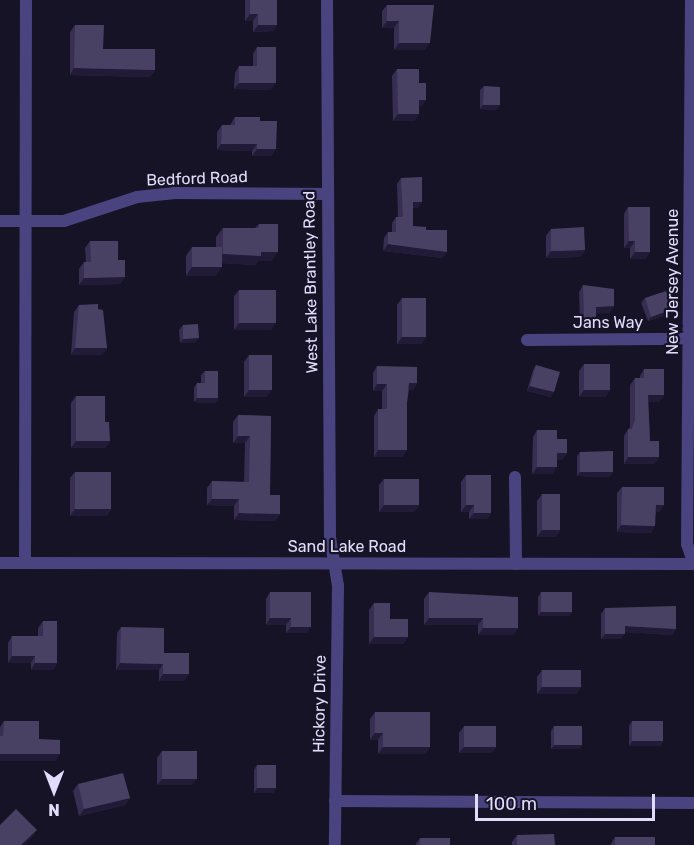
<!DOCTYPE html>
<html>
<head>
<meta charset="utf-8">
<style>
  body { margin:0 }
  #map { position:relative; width:694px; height:845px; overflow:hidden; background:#171326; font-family:Rubik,sans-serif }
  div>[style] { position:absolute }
  .minor>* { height:12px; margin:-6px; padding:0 6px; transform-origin:6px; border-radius:6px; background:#49447f }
  .wall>* { inset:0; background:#372e51 }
  .shaded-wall>* { inset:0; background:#221b38 }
  .building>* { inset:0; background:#494163 }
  span { translate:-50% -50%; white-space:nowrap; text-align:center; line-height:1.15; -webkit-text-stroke:4.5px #171326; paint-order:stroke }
  .street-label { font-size:16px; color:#e1dcfb }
  .north { position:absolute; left:24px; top:761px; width:60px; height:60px; -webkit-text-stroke:4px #171326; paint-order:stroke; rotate:180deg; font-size:16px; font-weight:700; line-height:24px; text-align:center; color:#e1dcfb }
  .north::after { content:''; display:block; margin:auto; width:21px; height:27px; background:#e1dcfb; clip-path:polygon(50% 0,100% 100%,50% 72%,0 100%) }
  .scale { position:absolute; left:475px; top:794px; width:180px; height:27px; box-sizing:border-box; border:3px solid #e1dcfb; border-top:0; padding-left:8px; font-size:18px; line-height:21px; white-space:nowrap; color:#e1dcfb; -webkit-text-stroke:4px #171326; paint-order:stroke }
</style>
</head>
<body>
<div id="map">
  <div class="minor">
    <i style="left:327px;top:0;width:537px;rotate:89.68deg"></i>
    <i style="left:330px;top:537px;width:50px;rotate:80.7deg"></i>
    <i style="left:338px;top:586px;width:259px;rotate:90.7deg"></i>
    <i style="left:691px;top:0;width:544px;rotate:90.42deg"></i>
    <i style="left:687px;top:544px;width:21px;rotate:71deg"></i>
    <i style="left:0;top:221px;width:64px"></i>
    <i style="left:64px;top:221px;width:77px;rotate:-18.2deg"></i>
    <i style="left:137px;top:197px;width:36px;rotate:-6deg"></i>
    <i style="left:173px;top:193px;width:154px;rotate:0.4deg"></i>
    <i style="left:527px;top:340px;width:163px;rotate:-0.4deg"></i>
    <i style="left:515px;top:477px;width:87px;rotate:89.3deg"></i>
    <i style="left:0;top:563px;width:694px;rotate:0.08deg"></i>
    <i style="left:25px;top:563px;width:563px;rotate:-89.9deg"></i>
    <i style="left:335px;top:801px;width:359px;rotate:0.3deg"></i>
  </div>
  <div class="wall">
    <i style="clip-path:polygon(245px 0,277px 0,273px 31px,253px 32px,253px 21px,245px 21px)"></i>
    <i style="clip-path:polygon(387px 5px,425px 50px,394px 50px,394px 28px,382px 28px,382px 11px)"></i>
    <i style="clip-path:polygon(75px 25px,103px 49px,155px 70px,150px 77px,70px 75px,70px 32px)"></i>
    <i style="clip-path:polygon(257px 47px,271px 90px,234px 89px,235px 73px,239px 66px,253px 66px,253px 54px)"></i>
    <i style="clip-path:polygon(397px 69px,419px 83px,426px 100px,421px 106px,419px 106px,419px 114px,414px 121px,393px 121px,392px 76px)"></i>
    <i style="clip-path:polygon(484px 86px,500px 105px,496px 110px,480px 109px,480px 90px)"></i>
    <i style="clip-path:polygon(235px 117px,260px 121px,271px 156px,252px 156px,252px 151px,217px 150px,217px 132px,222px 125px,230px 125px)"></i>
    <i style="clip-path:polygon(401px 178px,418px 208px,413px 208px,413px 226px,426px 230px,443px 258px,383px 251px,384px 238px,388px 232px,392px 232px,392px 223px,396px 217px,398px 217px,397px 184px)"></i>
    <i style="clip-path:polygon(628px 207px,650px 252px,645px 259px,630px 259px,630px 248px,624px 248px,624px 214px)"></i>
    <i style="clip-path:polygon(259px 224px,272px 261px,258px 261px,255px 265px,222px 263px,216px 276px,186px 276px,186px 256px,192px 247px,216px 247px,216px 237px,223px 228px,255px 228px)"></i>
    <i style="clip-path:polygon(551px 229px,585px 250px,580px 257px,546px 258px,546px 236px)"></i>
    <i style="clip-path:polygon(90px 241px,118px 260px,125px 277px,120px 284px,79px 285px,79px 269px,84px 262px,86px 262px,85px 248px)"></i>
    <i style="clip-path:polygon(583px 285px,614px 306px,609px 313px,596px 313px,596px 317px,591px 324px,580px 325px,579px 292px)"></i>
    <i style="clip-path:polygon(239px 290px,271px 330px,234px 330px,234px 296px)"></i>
    <i style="clip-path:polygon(402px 298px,426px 337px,421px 344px,397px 344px,397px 305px)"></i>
    <i style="clip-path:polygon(645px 298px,673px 309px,669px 314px,648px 321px,641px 303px)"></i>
    <i style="clip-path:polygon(79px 305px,98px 309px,107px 348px,102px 355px,71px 355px,74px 312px)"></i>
    <i style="clip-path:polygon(183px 325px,196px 342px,180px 343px,179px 330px)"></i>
    <i style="clip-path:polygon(249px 355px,267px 397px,244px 397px,244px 362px)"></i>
    <i style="clip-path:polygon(584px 364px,610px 390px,605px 397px,579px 397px,579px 371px)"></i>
    <i style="clip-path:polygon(536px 365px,551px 397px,527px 391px,533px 370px)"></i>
    <i style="clip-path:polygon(377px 366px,417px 383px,413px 390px,409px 390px,407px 402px,407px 450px,402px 457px,374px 457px,374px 416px,378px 409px,382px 409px,382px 391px,373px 391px,373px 373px)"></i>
    <i style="clip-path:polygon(644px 369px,664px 395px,659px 402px,648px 402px,650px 441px,659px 457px,654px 464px,624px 464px,624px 436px,628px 429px,629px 429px,630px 427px,630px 385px,635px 378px,640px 378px,640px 376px)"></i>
    <i style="clip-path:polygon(205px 371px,218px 398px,215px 403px,194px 402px,194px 388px,197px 383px,201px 383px,201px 375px)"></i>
    <i style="clip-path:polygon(76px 396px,105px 422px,110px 441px,105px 448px,71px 448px,71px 403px)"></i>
    <i style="clip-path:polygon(238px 415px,271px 416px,270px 495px,280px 514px,275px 521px,234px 520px,234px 506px,207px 505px,207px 488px,212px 481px,244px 482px,245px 443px,233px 443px,233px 422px)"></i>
    <i style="clip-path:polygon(537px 430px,557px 439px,567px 453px,562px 460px,557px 460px,552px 474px,532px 474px,533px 437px)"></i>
    <i style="clip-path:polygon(580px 452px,613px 472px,609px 477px,577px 476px,577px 456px)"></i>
    <i style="clip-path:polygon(75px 472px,111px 509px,107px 516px,70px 516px,70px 478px)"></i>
    <i style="clip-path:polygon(466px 475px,491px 513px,487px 519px,469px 519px,469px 512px,461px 512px,461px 482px)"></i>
    <i style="clip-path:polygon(384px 479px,419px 505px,414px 512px,379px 512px,379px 485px)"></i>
    <i style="clip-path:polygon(622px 487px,664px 505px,659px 512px,656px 512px,651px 533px,617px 532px,617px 493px)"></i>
    <i style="clip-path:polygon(542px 494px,560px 530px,556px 537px,537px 537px,537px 501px)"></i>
    <i style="clip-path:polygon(270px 592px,307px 633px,286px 633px,286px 625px,266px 625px,266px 599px)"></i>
    <i style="clip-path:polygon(429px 592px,518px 628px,513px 635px,478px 635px,478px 625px,424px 625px,424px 599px)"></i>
    <i style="clip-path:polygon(541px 592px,572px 612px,569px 616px,538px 616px,538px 597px)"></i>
    <i style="clip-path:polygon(374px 603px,408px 637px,403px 644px,369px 644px,369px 610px)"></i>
    <i style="clip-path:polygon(605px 608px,676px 629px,672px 635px,625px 632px,621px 639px,601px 639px,601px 614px)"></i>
    <i style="clip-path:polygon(43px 621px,57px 663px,53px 670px,31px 670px,31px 663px,8px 663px,8px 643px,12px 636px,38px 636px,38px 628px)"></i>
    <i style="clip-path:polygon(121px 627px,184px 681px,159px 681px,159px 670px,116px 670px,117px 633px)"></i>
    <i style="clip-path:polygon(542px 670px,581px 687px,576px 694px,537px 694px,537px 677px)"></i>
    <i style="clip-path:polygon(375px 712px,430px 747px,425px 754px,378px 754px,378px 740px,370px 740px,370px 719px)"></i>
    <i style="clip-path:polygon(4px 721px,39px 739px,55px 761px,0 761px,0 727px)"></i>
    <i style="clip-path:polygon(632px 721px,663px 741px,660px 746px,629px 746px,629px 726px)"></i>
    <i style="clip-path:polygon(464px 726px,496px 747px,491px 753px,459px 753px,459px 733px)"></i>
    <i style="clip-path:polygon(554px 726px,582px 745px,579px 749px,551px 749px,551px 731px)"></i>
    <i style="clip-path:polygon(162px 751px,192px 785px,157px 785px,157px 758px)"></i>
    <i style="clip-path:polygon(257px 765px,276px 788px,273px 793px,254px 793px,254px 770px)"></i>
    <i style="clip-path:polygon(78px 784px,130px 798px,125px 805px,79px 816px,73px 791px)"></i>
    <i style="clip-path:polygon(517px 835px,555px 845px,512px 845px,512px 842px)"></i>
    <i style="clip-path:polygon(615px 837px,655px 845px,610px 845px)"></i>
    <i style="clip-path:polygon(420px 838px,450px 845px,415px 845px)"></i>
  </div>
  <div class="shaded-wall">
    <i style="clip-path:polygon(250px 14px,258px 14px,253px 21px,245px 21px)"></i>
    <i style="clip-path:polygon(387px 21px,399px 21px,394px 28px,382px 28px)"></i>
    <i style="clip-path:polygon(258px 25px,277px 25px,273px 31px,253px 32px)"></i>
    <i style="clip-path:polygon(399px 43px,430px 43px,425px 50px,394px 50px)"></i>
    <i style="clip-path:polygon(74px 68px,155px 70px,150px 77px,70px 75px)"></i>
    <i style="clip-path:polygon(239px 83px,276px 83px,271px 90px,234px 89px)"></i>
    <i style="clip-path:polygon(419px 100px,426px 100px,421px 106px,414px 106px)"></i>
    <i style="clip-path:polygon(483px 105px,500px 105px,496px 110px,480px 109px)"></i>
    <i style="clip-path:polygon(398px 114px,419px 114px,414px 121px,393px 121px)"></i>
    <i style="clip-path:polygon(221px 144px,257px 144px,252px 151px,217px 150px)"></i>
    <i style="clip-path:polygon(257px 149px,276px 149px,271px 156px,252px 156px)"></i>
    <i style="clip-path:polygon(413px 202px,422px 202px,418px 208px,409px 208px)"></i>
    <i style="clip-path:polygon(629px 241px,635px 241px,630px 248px,624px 248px)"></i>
    <i style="clip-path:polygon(388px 244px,447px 252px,443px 258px,383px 251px)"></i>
    <i style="clip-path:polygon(585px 250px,580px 257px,546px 258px,551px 251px)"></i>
    <i style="clip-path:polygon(261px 252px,278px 252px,272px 261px,258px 261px,255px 265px,216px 263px,223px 254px)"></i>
    <i style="clip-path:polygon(635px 252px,650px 252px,645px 259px,630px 259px)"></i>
    <i style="clip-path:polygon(192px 267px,222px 267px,216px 276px,186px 276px)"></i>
    <i style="clip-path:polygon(125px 277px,120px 284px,79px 285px,84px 278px)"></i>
    <i style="clip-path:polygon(614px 306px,609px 313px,591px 314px,596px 307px)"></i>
    <i style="clip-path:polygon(673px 309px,669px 314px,648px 321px,651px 317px)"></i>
    <i style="clip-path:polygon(596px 317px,591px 324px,580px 325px,584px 318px)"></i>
    <i style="clip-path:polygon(239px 323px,276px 323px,271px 330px,234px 330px)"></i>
    <i style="clip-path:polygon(402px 337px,426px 337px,421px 344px,397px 344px)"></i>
    <i style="clip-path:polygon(199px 338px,196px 342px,180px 343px,183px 339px)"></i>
    <i style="clip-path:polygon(75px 348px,107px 348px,102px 355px,71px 355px)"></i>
    <i style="clip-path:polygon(409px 383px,417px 383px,413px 390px,405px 390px)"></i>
    <i style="clip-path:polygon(377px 384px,387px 384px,382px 391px,373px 391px)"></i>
    <i style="clip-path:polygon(530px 386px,554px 392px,551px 397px,527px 391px)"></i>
    <i style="clip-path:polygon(249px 390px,272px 390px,267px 397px,244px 397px)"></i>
    <i style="clip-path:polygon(584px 390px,610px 390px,605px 397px,579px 397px)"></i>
    <i style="clip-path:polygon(648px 395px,664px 395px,659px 402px,643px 402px)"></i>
    <i style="clip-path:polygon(197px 398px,218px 398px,215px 403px,194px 402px)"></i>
    <i style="clip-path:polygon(238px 436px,250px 436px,245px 443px,233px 443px)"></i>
    <i style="clip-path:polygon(76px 441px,110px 441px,105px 448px,71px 448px)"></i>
    <i style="clip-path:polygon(378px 450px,407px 450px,402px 457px,374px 457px)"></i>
    <i style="clip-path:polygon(557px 453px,567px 453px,562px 460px,552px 460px)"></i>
    <i style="clip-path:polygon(628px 457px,659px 457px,654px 464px,624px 464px)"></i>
    <i style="clip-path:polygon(537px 467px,557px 467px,552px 474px,532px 474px)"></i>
    <i style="clip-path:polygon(580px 472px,613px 472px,609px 477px,577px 476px)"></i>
    <i style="clip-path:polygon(212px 499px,239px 499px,234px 506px,207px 505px)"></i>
    <i style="clip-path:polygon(384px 505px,419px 505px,414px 512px,379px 512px)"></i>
    <i style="clip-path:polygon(466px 505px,474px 505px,469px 512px,461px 512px)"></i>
    <i style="clip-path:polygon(656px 505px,664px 505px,659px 512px,651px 512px)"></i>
    <i style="clip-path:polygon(75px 509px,111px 509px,107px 516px,70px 516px)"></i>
    <i style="clip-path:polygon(239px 513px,280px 514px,275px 521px,234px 520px)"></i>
    <i style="clip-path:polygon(474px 513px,491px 513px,487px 519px,469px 519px)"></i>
    <i style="clip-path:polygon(621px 525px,655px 526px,651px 533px,617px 532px)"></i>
    <i style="clip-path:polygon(542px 530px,560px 530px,556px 537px,537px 537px)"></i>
    <i style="clip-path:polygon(541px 612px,572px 612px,569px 616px,538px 616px)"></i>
    <i style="clip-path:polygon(270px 618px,291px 618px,286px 625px,266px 625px)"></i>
    <i style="clip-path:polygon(429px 618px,483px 618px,478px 625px,424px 625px)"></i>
    <i style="clip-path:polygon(625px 626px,676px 629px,672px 635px,621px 632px)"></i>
    <i style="clip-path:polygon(291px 627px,311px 627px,307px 633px,286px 633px)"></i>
    <i style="clip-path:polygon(483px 628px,518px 628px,513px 635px,478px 635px)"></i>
    <i style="clip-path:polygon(605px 634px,625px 634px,621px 639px,601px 639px)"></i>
    <i style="clip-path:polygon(374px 637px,408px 637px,403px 644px,369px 644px)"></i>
    <i style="clip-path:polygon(12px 656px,35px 656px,31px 663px,8px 663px)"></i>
    <i style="clip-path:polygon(35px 663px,57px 663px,53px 670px,31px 670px)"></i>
    <i style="clip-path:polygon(120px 663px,163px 664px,159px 670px,116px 670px)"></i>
    <i style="clip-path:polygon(163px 674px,189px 674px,184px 681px,159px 681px)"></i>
    <i style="clip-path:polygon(542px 687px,581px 687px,576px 694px,537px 694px)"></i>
    <i style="clip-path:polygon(375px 733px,383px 733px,378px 740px,370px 740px)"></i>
    <i style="clip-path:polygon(632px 741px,663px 741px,660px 746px,629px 746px)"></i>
    <i style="clip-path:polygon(554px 745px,582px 745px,579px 749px,551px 749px)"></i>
    <i style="clip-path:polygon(383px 747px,430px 747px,425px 754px,378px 754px)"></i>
    <i style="clip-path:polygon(464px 747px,496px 747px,491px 753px,459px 753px)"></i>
    <i style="clip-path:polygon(0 754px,60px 754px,55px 761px,0 761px)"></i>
    <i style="clip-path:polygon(162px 779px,197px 779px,192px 785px,157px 785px)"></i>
    <i style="clip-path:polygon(257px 788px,276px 788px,273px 793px,254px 793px)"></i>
    <i style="clip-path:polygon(130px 798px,125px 805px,79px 816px,84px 809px)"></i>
    <i style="clip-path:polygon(37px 830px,32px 837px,24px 845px,21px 845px)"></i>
  </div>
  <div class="building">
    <i style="clip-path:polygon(250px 0,277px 0,277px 25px,258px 25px,258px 14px,250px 14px)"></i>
    <i style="clip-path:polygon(387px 5px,434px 5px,430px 43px,399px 43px,399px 21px,387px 21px)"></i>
    <i style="clip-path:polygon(75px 25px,104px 25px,103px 49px,155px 49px,155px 70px,74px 68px)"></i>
    <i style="clip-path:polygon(257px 47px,276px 47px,276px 83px,239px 83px,239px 66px,257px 66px)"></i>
    <i style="clip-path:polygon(397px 69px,419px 69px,419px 83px,426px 83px,426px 100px,419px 100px,419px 114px,398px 114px)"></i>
    <i style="clip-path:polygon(484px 86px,500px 87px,500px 105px,483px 105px)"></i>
    <i style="clip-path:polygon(235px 117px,260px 117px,260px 121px,277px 121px,276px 149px,257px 149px,257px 144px,221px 144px,222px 125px,235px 125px)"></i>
    <i style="clip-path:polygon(422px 177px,422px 202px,413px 202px,413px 226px,426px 227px,426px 230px,447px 230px,447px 252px,388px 244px,388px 232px,396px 232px,396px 217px,403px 217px,401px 178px)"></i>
    <i style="clip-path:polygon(628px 207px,650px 207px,650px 252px,635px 252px,635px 241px,629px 241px)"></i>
    <i style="clip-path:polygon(259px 224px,278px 224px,278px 252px,261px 252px,261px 256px,223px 254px,223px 228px,259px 228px)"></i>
    <i style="clip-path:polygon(584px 227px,585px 250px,551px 251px,551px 229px)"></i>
    <i style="clip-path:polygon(90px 241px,118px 241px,118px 260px,125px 260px,125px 277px,84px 278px,84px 262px,91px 262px)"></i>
    <i style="clip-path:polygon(192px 247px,222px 247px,222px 267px,192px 267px)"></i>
    <i style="clip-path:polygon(583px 285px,614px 289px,614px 306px,596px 307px,596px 317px,584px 318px)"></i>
    <i style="clip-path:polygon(239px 290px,276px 290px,276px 323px,239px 323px)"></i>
    <i style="clip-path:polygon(666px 291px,673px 309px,651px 317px,645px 298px)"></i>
    <i style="clip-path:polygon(402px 298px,426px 298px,426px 337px,402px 337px)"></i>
    <i style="clip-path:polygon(98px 304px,98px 309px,103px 310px,107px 348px,75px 348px,79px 305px)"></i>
    <i style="clip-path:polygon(198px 324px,199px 338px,183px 339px,183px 325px)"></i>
    <i style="clip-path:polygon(249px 355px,272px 355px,272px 390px,249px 390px)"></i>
    <i style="clip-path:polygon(584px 364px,610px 364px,610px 390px,584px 390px)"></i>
    <i style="clip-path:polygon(536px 365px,560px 372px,554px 392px,530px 386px)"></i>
    <i style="clip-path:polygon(377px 366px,417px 367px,417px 383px,409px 383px,407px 402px,407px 450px,378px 450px,378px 409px,387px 409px,387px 384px,377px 384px)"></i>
    <i style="clip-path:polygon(644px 369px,664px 369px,664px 395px,648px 395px,650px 441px,659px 441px,659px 457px,628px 457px,628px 429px,632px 429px,635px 420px,635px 378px,644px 378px)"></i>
    <i style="clip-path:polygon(205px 371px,218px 371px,218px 398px,197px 398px,197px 383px,205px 383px)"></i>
    <i style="clip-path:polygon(76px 396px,105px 396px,105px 422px,109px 422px,110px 441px,76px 441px)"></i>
    <i style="clip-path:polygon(238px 415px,271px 416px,270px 495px,280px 495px,280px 514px,239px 513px,239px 499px,212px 499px,212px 481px,249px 482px,250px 436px,238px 436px)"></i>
    <i style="clip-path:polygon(537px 430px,557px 430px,557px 439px,567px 439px,567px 453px,557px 453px,557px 467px,537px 467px)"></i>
    <i style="clip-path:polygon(613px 451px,613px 472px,580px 472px,580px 452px)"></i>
    <i style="clip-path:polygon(75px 472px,111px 472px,111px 509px,75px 509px)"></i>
    <i style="clip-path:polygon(466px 475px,491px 475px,491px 513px,474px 513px,474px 505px,466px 505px)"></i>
    <i style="clip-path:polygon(384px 479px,419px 479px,419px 505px,384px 505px)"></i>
    <i style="clip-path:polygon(622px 487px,664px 487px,664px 505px,656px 505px,655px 526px,621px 525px)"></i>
    <i style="clip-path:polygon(542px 494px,560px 494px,560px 530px,542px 530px)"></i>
    <i style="clip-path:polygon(270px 592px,311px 592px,311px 627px,291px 627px,291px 618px,270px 618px)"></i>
    <i style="clip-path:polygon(429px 592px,518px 597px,518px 628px,483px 628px,483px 618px,429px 618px)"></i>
    <i style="clip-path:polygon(541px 592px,572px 592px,572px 612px,541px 612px)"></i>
    <i style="clip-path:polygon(374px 603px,390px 603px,390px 619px,408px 619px,408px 637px,374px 637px)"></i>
    <i style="clip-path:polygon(676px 606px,676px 629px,625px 626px,625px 634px,605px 634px,605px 608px)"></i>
    <i style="clip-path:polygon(43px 621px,57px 621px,57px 663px,35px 663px,35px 656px,12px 656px,12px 636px,43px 636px)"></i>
    <i style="clip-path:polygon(121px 627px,164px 628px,164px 653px,189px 653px,189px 674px,163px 674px,163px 664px,120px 663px)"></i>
    <i style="clip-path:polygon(542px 670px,581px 670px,581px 687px,542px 687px)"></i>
    <i style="clip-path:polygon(375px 712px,430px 712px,430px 747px,383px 747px,383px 733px,375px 733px)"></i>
    <i style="clip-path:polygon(4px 721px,39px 721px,39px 739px,60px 740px,60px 754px,0 754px,0 736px,3px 736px)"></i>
    <i style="clip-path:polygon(632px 721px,663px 721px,663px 741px,632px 741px)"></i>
    <i style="clip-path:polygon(464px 726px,496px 726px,496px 747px,464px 747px)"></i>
    <i style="clip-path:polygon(554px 726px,582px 726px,582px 745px,554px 745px)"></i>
    <i style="clip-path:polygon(162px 751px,197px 751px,197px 779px,162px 779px)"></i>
    <i style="clip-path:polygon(257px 765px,276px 765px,276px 788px,257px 788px)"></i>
    <i style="clip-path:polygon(123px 773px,130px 798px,84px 809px,78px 784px)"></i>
    <i style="clip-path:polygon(16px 809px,37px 830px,21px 845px,0 845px,0 825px)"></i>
    <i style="clip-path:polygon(554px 834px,555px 845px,517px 845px,517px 835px)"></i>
    <i style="clip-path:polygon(615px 837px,655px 837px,655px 845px,615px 845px)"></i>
    <i style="clip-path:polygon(420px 838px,450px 838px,450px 845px,420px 845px)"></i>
  </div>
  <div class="street-label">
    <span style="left:197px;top:179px;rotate:-2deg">Bedford Road</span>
    <span style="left:311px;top:282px;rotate:-91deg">West Lake Brantley Road</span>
    <span style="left:673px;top:282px;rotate:-90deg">New Jersey Avenue</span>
    <span style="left:608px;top:323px">Jans Way</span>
    <span style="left:347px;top:547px">Sand Lake Road</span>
    <span style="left:320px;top:704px;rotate:-89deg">Hickory Drive</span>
  </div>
  <div class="north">N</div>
  <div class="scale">100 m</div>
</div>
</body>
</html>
